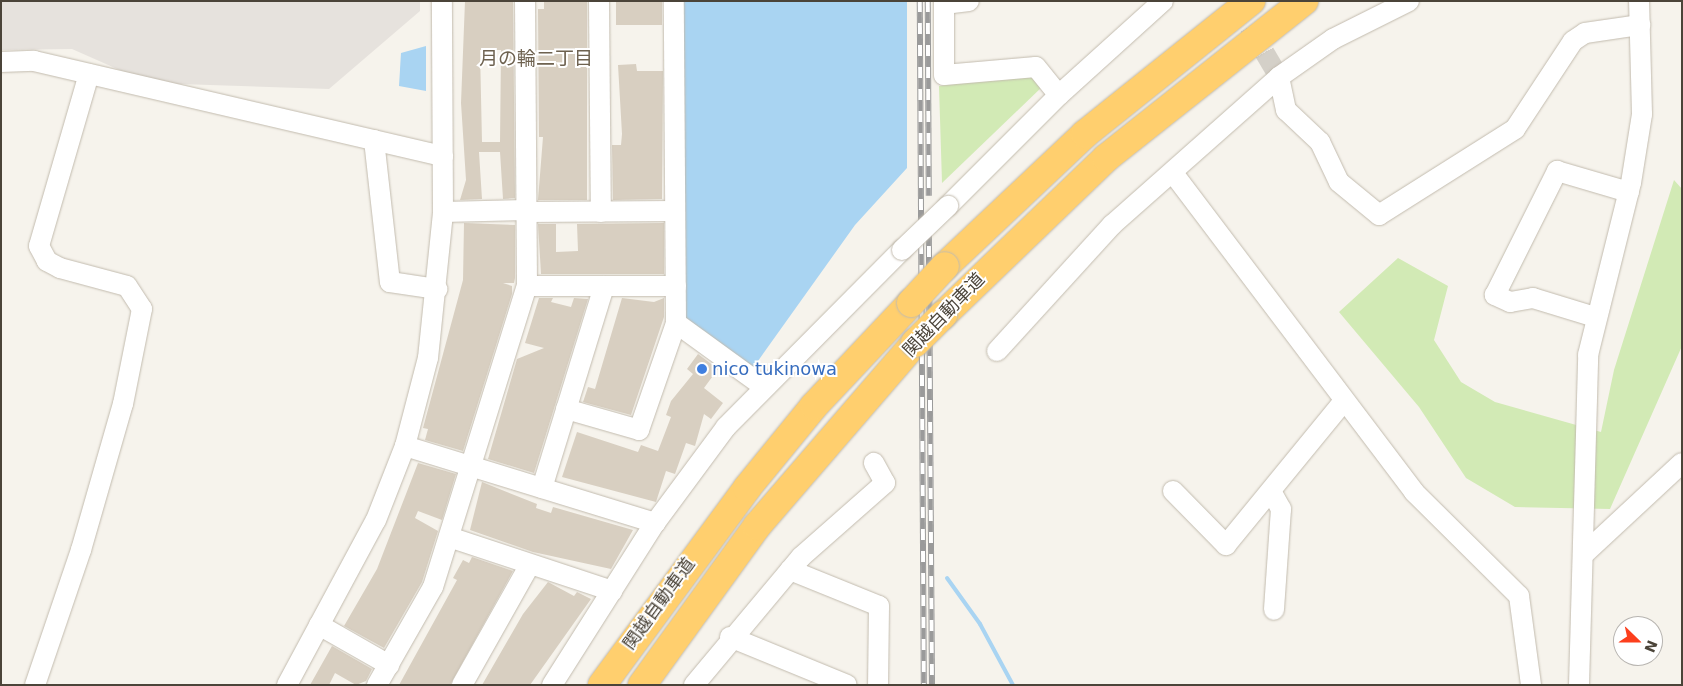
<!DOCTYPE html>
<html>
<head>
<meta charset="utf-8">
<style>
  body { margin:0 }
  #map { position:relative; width:1683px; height:686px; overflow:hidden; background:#f6f3ec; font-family:"DejaVu Sans","Noto Sans JP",sans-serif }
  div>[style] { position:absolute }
  .industrial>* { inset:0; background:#e6e2dd }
  .green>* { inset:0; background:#d2eab5 }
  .water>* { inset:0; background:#a9d4f2 }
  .stream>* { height:4px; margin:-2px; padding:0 2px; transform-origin:2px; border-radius:2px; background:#a9d4f2 }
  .building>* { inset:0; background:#d8cfc1 }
  .minor-tunnel>* { height:20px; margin-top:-10px; transform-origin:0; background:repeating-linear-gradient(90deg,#d4d0c8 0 20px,transparent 0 30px) }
  .roads { filter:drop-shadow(0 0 1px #c2bbae) drop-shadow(0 0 1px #c2bbae) }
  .minor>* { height:20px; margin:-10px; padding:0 10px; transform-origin:10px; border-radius:10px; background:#fff }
  .highway>* { height:28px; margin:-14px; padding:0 14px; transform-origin:14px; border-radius:14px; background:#ffcf6e }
  .rail>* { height:5.5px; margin-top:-2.75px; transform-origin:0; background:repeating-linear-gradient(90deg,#fff 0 11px,#9a9a9a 0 22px); box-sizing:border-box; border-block:1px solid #9a9a9a }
  .bridges { filter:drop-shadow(0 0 1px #c2bbae) drop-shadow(0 0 1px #c2bbae) }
  .minor-bridge>* { height:20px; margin:-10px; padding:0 10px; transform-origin:10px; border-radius:10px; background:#fff }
  .highway-bridge>* { height:28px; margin:-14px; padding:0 14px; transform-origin:14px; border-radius:14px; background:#ffcf6e }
  .dots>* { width:14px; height:14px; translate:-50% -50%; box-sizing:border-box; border:2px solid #fff; border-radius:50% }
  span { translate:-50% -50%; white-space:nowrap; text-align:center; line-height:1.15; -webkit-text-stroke:4px #fff; paint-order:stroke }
  .street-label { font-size:18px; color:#4b4439 }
  .shop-label { font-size:18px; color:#366cbe }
  .left { translate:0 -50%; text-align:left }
  .neighbourhood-label { font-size:19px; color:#6e6250 }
  .frame { position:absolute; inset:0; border:2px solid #4b4439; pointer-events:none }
  .north { position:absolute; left:1613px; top:616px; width:50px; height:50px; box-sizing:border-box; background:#fff; border:1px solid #b7b4b0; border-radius:50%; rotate:112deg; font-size:14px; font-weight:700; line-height:20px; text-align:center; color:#4b4439 }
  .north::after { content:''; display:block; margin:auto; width:18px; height:22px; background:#fc3f1d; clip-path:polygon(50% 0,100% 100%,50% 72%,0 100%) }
</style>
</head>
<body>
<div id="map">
  <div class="industrial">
    <i style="clip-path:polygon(1px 1px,420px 1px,420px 11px,329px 89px,149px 83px,72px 49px,1px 50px)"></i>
  </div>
  <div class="green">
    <i style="clip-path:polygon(1032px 74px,1043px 86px,942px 183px,939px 86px)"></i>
    <i style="clip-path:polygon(1674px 180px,1682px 189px,1682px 346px,1610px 509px,1515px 507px,1466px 478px,1419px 407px,1339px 312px,1398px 258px,1448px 286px,1434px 340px,1461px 382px,1495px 402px,1601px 432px,1614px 370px)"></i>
  </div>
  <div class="water">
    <i style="clip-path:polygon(674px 1px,907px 1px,907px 168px,855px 225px,748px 375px,685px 326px)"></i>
    <i style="clip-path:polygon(426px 46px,426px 91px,399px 86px,401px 53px)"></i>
  </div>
  <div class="stream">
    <i style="left:947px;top:578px;width:57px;rotate:54.3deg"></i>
    <i style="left:980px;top:624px;width:69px;rotate:61.6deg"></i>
  </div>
  <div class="building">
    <i style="clip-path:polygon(evenodd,465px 1px,513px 1px,515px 198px,503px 199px,500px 152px,479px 152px,482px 199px,460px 200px,466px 180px,461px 103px,465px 1px,480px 50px,501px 50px,500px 142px,482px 142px,480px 50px)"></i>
    <i style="clip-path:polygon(544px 1px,587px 1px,587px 200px,538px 200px,543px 137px,539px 137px,538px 9px,544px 9px)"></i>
    <i style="clip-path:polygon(616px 1px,662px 1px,662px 25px,616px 25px)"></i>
    <i style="clip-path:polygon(636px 64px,637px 71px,663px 71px,662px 199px,613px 200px,612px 145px,621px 145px,622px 134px,618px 65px)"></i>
    <i style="clip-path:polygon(464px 223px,515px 225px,515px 278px,514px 283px,503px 283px,512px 286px,512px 294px,463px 451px,425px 440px,428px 429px,423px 428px,463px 280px)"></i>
    <i style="clip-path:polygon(664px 223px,664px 274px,541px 274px,538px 224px,556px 224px,556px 252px,578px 251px,577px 224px)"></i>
    <i style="clip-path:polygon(539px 298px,553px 298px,551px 302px,571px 307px,574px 298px,588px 299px,534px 473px,488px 459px,517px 359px,544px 348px,525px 343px)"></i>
    <i style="clip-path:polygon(622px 298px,654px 302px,664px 298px,664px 317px,631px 415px,583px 402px,588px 387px,595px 389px)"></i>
    <i style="clip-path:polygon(698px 354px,718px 369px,704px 388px,723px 403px,711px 419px,704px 414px,695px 446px,686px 443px,675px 474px,666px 471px,656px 502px,562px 477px,577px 432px,638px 452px,641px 445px,658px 451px,671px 417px,666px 415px,671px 401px,693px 374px,687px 369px)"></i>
    <i style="clip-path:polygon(418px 463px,456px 474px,442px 520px,418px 511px,415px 518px,438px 531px,422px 582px,384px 648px,344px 626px,377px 569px)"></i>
    <i style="clip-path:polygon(482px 482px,537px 504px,536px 508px,551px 513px,553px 507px,633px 530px,611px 569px,533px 552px,470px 530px)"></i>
    <i style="clip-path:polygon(472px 557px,513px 571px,450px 685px,399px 685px,457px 580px,453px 578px,463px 560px,469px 563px)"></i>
    <i style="clip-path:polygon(548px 582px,574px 596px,577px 592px,591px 599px,530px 685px,482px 685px,523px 614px)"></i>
    <i style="clip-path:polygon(332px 646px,372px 669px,366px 681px,356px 685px,335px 673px,329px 685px,310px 685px)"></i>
  </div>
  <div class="minor-tunnel">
    <i style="left:1234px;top:1px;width:88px;rotate:59.4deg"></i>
  </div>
  <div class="roads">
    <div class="minor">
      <i style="left:599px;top:1px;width:211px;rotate:89.5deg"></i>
      <i style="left:944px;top:1px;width:74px;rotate:90deg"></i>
      <i style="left:944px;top:75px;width:92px;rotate:-5deg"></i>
      <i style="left:1036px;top:67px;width:36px;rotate:51deg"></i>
      <i style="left:944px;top:4px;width:25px;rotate:-7deg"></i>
      <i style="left:1px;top:62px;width:33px;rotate:-2deg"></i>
      <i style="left:34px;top:61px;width:420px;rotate:13.1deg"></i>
      <i style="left:1279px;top:77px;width:34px;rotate:78deg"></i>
      <i style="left:1286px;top:110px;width:47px;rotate:43.3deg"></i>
      <i style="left:1320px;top:142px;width:44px;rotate:64.6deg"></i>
      <i style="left:1339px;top:182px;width:52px;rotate:39.5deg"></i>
      <i style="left:1379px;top:215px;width:161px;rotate:-32.3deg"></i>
      <i style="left:1515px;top:129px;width:105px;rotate:-56.6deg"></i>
      <i style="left:1573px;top:41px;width:14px;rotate:-34deg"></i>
      <i style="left:1585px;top:33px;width:56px;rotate:-8.3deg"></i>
      <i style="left:374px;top:140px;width:143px;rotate:83.6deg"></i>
      <i style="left:390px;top:282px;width:48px;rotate:8.5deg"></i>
      <i style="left:1173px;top:173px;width:400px;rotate:52.9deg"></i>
      <i style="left:1414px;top:492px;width:148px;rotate:44.7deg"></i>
      <i style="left:1519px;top:596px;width:90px;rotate:82.3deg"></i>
      <i style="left:948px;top:206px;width:157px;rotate:-45deg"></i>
      <i style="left:1059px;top:95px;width:140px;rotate:-42.1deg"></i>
      <i style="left:443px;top:212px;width:83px;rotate:-1.4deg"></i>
      <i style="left:526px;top:212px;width:149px;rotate:-0.4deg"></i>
      <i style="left:527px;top:286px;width:149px"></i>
      <i style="left:1595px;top:317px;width:65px;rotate:-163deg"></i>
      <i style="left:1533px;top:298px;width:23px;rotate:170deg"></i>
      <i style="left:1510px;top:302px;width:17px;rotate:-155deg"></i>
      <i style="left:1495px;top:295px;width:139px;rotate:-63.4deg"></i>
      <i style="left:1557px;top:171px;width:75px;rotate:16.3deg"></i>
      <i style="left:676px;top:323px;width:109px;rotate:36deg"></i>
      <i style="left:997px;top:351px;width:171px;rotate:-47.6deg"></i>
      <i style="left:1112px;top:225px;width:223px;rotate:-41.5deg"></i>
      <i style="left:1279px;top:77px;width:66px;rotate:-35.1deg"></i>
      <i style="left:1333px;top:39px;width:85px;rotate:-26.6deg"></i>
      <i style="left:566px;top:409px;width:76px;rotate:16deg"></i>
      <i style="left:639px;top:430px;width:113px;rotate:-70.9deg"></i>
      <i style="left:676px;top:323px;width:322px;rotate:-90.4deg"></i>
      <i style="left:405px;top:446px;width:262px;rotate:17.1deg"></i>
      <i style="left:542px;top:488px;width:211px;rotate:-72.9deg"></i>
      <i style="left:1173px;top:491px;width:76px;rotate:45.5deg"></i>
      <i style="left:1226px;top:545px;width:186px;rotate:-50.7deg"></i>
      <i style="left:1271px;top:491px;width:21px;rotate:61deg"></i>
      <i style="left:1281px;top:509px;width:101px;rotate:94deg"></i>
      <i style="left:449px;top:537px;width:172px;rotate:18.3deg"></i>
      <i style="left:1585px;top:553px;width:132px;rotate:-42.9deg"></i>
      <i style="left:790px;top:570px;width:96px;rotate:22deg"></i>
      <i style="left:879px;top:606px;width:79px;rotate:90.7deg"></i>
      <i style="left:319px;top:625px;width:81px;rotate:29.7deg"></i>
      <i style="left:730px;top:637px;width:126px;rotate:22.3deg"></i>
      <i style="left:35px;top:685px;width:143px;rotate:-71.2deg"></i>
      <i style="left:81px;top:550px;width:152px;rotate:-74deg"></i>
      <i style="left:123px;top:404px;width:97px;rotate:-78.7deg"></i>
      <i style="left:142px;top:309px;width:27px;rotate:-123deg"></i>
      <i style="left:127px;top:286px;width:69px;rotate:-165deg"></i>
      <i style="left:60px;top:268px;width:15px;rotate:-152deg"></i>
      <i style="left:47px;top:261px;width:17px;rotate:-118deg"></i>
      <i style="left:39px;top:246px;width:179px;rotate:-73.8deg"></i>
      <i style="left:287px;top:685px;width:187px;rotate:-61.7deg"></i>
      <i style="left:376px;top:520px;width:79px;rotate:-68.6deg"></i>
      <i style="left:405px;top:446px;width:91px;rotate:-75.4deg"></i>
      <i style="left:428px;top:358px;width:147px;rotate:-84.1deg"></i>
      <i style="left:443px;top:212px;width:211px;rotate:-90.3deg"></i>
      <i style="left:377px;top:685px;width:113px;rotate:-60.3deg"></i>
      <i style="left:433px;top:587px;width:315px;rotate:-72.7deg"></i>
      <i style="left:527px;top:286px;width:285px;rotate:-90.4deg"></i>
      <i style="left:462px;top:685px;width:137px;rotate:-60.6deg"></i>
      <i style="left:552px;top:685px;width:192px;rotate:-57.6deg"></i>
      <i style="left:655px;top:523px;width:119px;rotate:-53.5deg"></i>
      <i style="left:726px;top:427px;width:250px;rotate:-45.2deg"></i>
      <i style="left:694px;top:685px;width:167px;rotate:-50.1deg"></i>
      <i style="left:801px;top:557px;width:112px;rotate:-41.4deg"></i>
      <i style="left:885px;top:483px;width:23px;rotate:-119deg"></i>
      <i style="left:1579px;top:685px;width:330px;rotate:-88.4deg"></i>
      <i style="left:1588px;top:355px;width:177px;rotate:-76deg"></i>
      <i style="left:1631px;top:183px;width:70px;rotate:-80.9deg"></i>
      <i style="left:1642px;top:114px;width:113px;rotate:-91.5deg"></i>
    </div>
    <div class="highway">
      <i style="left:945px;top:266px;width:192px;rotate:-43.3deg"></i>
      <i style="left:1085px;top:134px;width:213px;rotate:-38.7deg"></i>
      <i style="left:943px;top:315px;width:226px;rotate:-43.9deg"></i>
      <i style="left:1106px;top:158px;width:253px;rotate:-38.4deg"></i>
      <i style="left:602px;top:685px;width:245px;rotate:-53.6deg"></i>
      <i style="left:747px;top:488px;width:106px;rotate:-50.7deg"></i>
      <i style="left:814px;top:406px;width:141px;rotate:-46.7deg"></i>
      <i style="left:642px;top:685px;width:196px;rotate:-54.1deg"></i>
      <i style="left:757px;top:526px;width:242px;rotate:-49.2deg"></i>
    </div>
  </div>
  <div class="rail">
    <i style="left:920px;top:1px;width:684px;rotate:89.66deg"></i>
    <i style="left:928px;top:1px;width:195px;rotate:89.7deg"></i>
    <i style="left:929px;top:224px;width:461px;rotate:89.6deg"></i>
  </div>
  <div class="bridges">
    <div class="minor-bridge">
      <i style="left:902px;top:250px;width:64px;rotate:-43.7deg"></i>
    </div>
    <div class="highway-bridge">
      <i style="left:911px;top:303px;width:50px;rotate:-47.4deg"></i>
      <i style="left:915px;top:343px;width:40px;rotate:-45deg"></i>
    </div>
  </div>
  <div class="dots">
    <i style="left:702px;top:369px;background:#3f7fe0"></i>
  </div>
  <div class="street-label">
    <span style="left:944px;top:315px;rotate:-46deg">関越自動車道</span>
    <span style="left:659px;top:604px;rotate:-54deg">関越自動車道</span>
  </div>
  <div class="shop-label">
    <span class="left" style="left:712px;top:369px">nico tukinowa</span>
  </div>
  <div class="neighbourhood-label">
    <span style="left:536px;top:59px">月の輪二丁目</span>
  </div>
  <div class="frame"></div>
  <div class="north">N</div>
</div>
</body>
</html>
